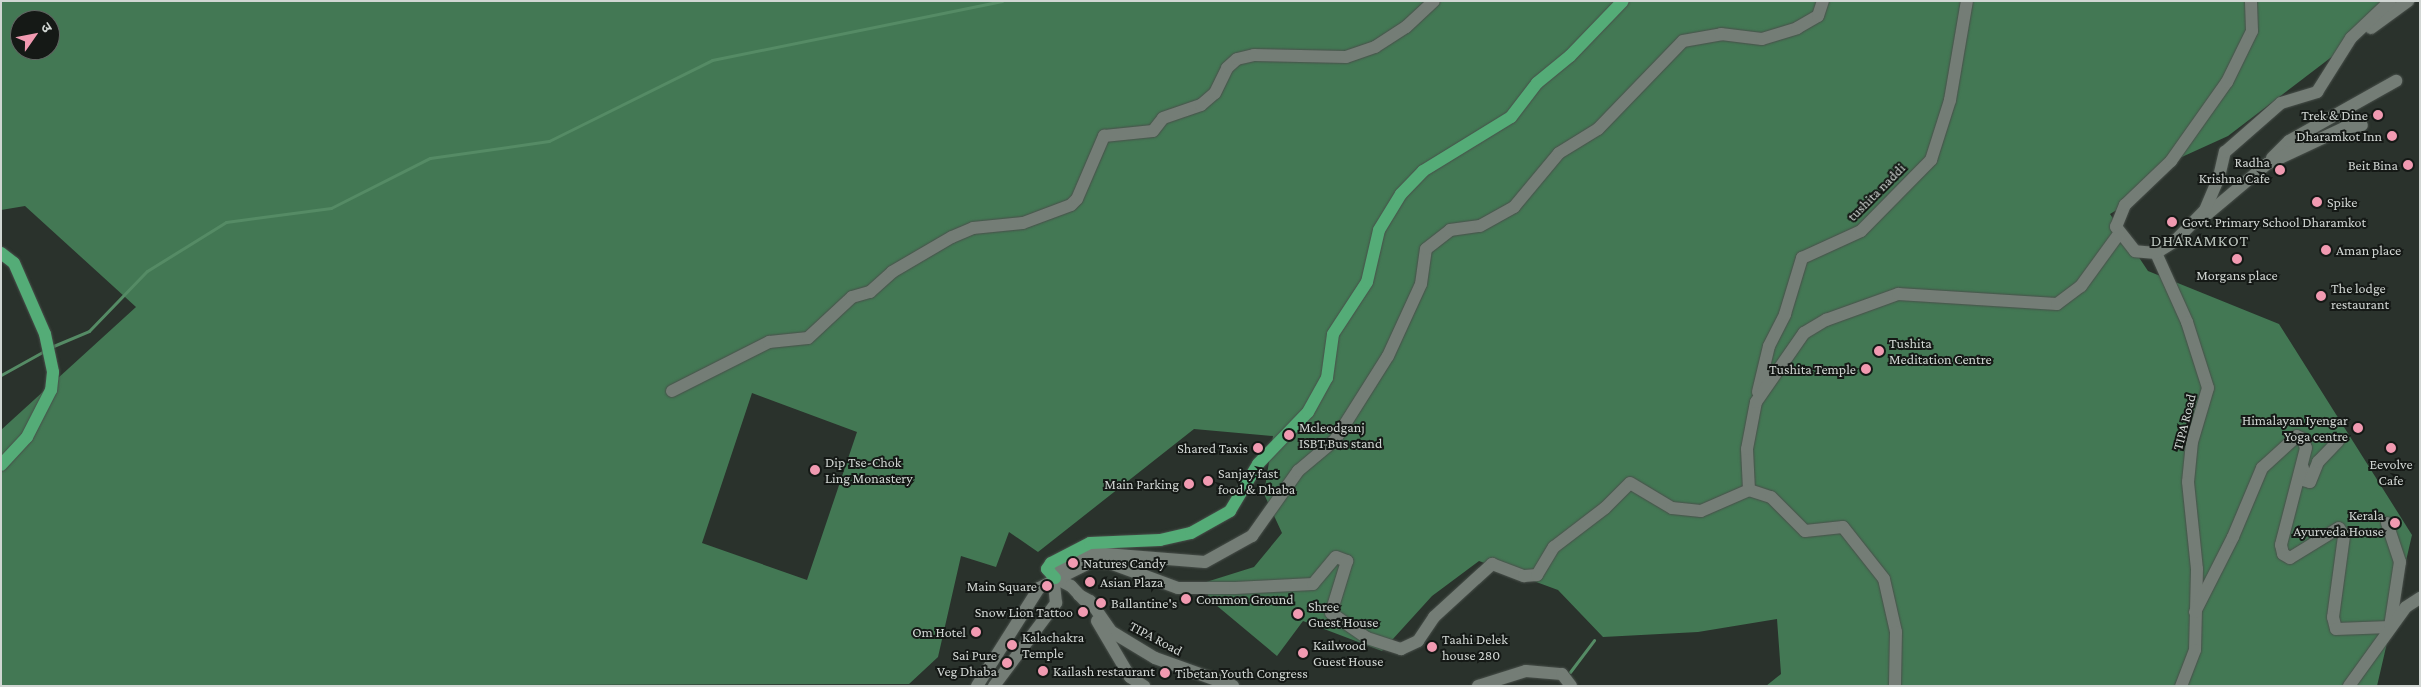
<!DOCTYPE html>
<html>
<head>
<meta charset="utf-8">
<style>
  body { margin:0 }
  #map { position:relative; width:2421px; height:687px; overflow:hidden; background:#2a322c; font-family:"Crimson Pro","Noto Sans Devanagari",serif }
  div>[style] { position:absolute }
  .forest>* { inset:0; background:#437854 }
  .stream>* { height:3px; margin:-1.5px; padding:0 1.5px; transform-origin:1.5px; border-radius:1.5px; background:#558b65 }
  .roads { filter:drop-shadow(0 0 1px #484f4a) drop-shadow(0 0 1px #484f4a) }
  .minor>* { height:12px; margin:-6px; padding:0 6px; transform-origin:6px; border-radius:6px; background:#747d76 }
  .major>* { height:12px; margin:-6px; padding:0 6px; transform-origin:6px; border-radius:6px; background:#54ac77 }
  .dots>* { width:14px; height:14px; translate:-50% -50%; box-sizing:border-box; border:2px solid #151916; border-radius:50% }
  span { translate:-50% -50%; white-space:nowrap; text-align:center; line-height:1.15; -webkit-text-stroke:4px #151916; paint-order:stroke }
  .poi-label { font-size:14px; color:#d1d6d3 }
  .right { translate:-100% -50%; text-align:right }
  .left { translate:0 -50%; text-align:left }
  .street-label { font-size:14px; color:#d1d6d3 }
  .quarter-label { font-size:16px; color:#bac3bc; letter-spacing:1px }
  .frame { position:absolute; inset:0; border:2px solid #d1d6d3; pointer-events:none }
  .north { position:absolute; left:10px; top:10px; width:50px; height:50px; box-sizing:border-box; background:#151916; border:1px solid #606562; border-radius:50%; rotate:57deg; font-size:14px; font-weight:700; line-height:20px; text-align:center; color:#d1d6d3 }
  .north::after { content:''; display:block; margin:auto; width:18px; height:22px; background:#f19ab1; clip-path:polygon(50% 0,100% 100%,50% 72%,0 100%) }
</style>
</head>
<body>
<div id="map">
  <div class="forest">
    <i style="clip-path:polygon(evenodd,1px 1px,2405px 1px,2228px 136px,2173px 161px,2125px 205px,2110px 214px,2148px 271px,2279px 324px,2412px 535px,2377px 686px,1766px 686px,1781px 674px,1777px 619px,1698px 632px,1603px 637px,1558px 590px,1479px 561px,1432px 596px,1382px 651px,1303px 621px,1277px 656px,1210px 600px,1203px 583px,1254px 567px,1282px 533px,1264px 494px,1273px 436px,1194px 429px,1038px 552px,1009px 532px,996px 567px,961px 556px,938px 657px,909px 684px,1px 686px,1px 430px,136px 307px,25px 206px,1px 210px,1px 1px,20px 20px,50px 20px,50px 50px,20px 50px,20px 20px,1px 1px,752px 393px,857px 432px,807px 580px,702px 543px,752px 393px)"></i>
  </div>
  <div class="stream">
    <i style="left:51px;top:347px;width:41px;rotate:-22.8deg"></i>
    <i style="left:89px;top:331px;width:83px;rotate:-46deg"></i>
    <i style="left:147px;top:271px;width:93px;rotate:-31.8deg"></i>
    <i style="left:226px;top:222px;width:106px;rotate:-7.6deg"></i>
    <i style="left:331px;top:208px;width:111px;rotate:-26.8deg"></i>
    <i style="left:430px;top:158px;width:120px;rotate:-8.1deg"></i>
    <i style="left:549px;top:141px;width:182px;rotate:-26.4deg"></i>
    <i style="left:712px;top:60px;width:296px;rotate:-11.5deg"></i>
    <i style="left:1px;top:375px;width:51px;rotate:-29.1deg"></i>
    <i style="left:1570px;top:672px;width:40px;rotate:-53deg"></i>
  </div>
  <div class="roads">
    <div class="minor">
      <i style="left:2371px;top:28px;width:46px;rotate:-36.1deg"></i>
      <i style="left:2272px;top:158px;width:24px;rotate:-45deg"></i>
      <i style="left:2289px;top:141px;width:123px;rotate:-29.3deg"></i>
      <i style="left:2204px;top:217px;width:82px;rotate:-40.1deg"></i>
      <i style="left:2267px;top:164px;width:85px;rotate:-25.1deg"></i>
      <i style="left:2344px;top:128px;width:18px;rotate:-9deg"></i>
      <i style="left:2156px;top:253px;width:76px;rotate:65.8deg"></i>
      <i style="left:2187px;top:322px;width:69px;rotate:72.3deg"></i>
      <i style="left:2208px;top:388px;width:56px;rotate:106.5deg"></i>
      <i style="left:2192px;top:442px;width:40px;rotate:95.7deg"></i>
      <i style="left:2188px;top:482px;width:87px;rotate:84.1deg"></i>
      <i style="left:2197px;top:569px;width:81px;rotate:91.4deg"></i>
      <i style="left:2195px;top:650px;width:39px;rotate:111deg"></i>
      <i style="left:2156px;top:253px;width:22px;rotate:-32deg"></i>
      <i style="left:2175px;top:241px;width:43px;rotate:-45.9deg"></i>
      <i style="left:2205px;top:210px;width:36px;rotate:-67deg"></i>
      <i style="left:2219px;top:177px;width:26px;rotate:-77deg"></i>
      <i style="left:2225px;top:152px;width:74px;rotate:-41.2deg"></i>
      <i style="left:2281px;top:103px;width:38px;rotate:-17deg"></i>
      <i style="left:2317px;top:92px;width:64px;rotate:-57.8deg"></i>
      <i style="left:2351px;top:38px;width:54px;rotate:-43.5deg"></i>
      <i style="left:2156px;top:253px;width:21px;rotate:-175deg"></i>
      <i style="left:2135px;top:251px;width:31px;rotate:-128deg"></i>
      <i style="left:2116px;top:227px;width:24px;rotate:-68deg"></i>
      <i style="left:2125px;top:205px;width:64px;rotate:-43.7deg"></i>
      <i style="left:2171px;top:161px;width:97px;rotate:-54.7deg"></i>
      <i style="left:2227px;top:82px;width:57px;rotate:-63.9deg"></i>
      <i style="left:2252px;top:31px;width:30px;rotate:-92deg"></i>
      <i style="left:672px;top:391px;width:109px;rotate:-26.8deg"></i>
      <i style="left:769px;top:342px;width:39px;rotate:-6deg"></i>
      <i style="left:808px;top:338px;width:60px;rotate:-43deg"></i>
      <i style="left:852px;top:297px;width:19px;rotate:-16deg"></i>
      <i style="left:870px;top:292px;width:30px;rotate:-42deg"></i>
      <i style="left:892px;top:272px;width:69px;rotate:-30.3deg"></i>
      <i style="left:952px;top:237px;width:23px;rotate:-23deg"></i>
      <i style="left:973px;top:228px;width:50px;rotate:-5.7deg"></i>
      <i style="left:1023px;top:223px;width:51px;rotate:-20.6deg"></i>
      <i style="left:1071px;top:205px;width:8px;rotate:-45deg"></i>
      <i style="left:1077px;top:199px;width:69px;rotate:-66.8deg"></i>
      <i style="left:1104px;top:136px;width:49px;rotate:-5.8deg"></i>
      <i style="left:1153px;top:131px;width:16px;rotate:-52deg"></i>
      <i style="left:1163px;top:118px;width:40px;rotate:-18.9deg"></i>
      <i style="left:1201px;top:105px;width:18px;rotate:-41deg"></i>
      <i style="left:1215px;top:93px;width:28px;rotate:-64deg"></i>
      <i style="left:1227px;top:68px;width:13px;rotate:-42deg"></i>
      <i style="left:1237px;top:59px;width:17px;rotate:-13deg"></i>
      <i style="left:1254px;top:55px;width:92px;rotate:1.2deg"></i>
      <i style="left:1346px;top:57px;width:31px;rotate:-19deg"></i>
      <i style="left:1375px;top:47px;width:37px;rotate:-33deg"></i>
      <i style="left:1406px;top:27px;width:38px;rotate:-43deg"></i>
      <i style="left:1758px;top:392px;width:47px;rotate:-76.6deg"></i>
      <i style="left:1769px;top:346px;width:36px;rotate:-63deg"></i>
      <i style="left:1785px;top:314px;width:59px;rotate:-73.1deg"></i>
      <i style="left:1802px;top:258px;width:65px;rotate:-24.6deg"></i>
      <i style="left:1861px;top:231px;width:100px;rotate:-45.4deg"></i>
      <i style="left:1931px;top:160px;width:63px;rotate:-72.4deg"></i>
      <i style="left:1950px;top:100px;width:100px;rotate:-80.3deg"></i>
      <i style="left:2303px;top:468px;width:12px;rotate:90deg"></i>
      <i style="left:2303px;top:480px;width:7px;rotate:16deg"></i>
      <i style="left:2310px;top:482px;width:22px;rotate:-68deg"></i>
      <i style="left:2318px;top:462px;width:29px;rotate:-46deg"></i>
      <i style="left:1749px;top:490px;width:41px;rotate:-92.8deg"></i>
      <i style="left:1747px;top:449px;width:48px;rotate:-79.2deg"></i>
      <i style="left:1756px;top:402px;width:84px;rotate:-55.2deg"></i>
      <i style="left:1804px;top:333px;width:26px;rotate:-31deg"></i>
      <i style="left:1826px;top:320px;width:77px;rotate:-19.9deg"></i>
      <i style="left:1898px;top:294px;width:159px;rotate:3.6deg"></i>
      <i style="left:2057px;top:304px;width:30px;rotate:-37deg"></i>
      <i style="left:2081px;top:286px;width:63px;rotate:-54deg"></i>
      <i style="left:1749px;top:490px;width:23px;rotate:18deg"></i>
      <i style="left:1771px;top:497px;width:48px;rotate:45deg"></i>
      <i style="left:1805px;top:531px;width:38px;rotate:-6deg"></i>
      <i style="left:1843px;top:527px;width:66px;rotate:51.7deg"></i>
      <i style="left:1884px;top:579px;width:54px;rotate:77.2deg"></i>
      <i style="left:1896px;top:632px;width:54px;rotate:91.1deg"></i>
      <i style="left:1055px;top:578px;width:18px;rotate:27deg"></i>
      <i style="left:1071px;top:586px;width:19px;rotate:47deg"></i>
      <i style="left:1079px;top:595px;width:13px;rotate:29deg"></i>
      <i style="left:1090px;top:601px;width:38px;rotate:55deg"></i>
      <i style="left:1112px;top:632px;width:50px;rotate:31.2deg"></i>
      <i style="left:1155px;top:658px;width:83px;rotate:19.7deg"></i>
      <i style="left:2195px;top:612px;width:84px;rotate:-63.1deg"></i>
      <i style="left:2233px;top:537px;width:75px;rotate:-67.2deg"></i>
      <i style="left:2262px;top:468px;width:47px;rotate:-42.4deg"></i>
      <i style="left:2297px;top:436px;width:7px;rotate:27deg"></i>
      <i style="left:2303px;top:439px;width:9px;rotate:72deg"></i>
      <i style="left:2306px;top:448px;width:100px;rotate:104.5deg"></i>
      <i style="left:2281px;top:545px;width:9px;rotate:77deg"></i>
      <i style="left:2283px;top:554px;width:8px;rotate:30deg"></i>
      <i style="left:2290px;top:558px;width:57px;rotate:-31.5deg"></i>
      <i style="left:2339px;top:528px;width:9px;rotate:58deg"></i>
      <i style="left:2344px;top:536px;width:82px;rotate:97.7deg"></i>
      <i style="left:2333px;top:617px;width:12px;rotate:76deg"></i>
      <i style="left:2336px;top:629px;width:54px;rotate:-2.1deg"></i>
      <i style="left:2390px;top:627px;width:66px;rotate:-81.3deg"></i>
      <i style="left:2400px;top:562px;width:41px;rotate:-108.4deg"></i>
      <i style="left:1097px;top:621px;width:65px;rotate:59.5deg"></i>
      <i style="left:1130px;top:677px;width:17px;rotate:33deg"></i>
      <i style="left:977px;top:686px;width:116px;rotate:-57.7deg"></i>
      <i style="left:1039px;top:588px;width:58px;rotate:-26.6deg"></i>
      <i style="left:1091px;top:562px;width:19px;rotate:3deg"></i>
      <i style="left:1110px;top:563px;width:72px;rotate:20.2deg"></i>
      <i style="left:1178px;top:588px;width:57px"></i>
      <i style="left:1235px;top:588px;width:78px;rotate:-2.9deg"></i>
      <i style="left:1313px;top:584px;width:35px;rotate:-50deg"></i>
      <i style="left:1336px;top:557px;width:12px;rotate:20deg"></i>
      <i style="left:1347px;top:561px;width:54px;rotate:107.1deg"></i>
      <i style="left:1331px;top:613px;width:44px;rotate:34.8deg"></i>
      <i style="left:1367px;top:638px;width:36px;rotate:18deg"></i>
      <i style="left:1401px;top:649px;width:19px;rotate:-25deg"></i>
      <i style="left:1418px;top:641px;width:29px;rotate:-56deg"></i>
      <i style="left:1434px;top:617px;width:79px;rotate:-42.4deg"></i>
      <i style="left:1492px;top:564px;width:34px;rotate:21deg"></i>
      <i style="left:1524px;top:576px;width:13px;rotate:-4deg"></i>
      <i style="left:1537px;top:575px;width:33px;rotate:-59deg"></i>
      <i style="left:1554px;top:547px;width:64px;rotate:-37.4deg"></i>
      <i style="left:1605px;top:508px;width:35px;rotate:-45deg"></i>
      <i style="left:1630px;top:483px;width:49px;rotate:30.8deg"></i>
      <i style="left:1672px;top:508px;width:29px;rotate:6deg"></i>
      <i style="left:1701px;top:511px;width:52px;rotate:-23.6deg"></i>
      <i style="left:994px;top:686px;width:104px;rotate:-53.2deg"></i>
      <i style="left:1056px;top:603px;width:31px;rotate:-96deg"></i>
      <i style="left:1053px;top:572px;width:17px;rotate:-40deg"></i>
      <i style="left:1066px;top:561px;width:28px;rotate:-17deg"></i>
      <i style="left:1093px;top:553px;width:112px;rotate:4.6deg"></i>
      <i style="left:1205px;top:562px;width:54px;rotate:-29deg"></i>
      <i style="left:1252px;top:536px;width:80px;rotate:-54.7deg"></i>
      <i style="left:1298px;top:471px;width:48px;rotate:-40deg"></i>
      <i style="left:1335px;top:440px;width:99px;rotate:-57.8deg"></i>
      <i style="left:1388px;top:356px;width:79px;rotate:-65.4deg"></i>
      <i style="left:1421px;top:284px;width:35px;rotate:-82deg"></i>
      <i style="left:1426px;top:249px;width:31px;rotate:-38deg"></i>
      <i style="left:1450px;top:230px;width:30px;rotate:-8deg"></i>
      <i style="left:1480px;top:226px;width:39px;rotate:-29deg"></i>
      <i style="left:1514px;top:207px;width:70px;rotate:-50.2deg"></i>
      <i style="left:1559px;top:153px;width:46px;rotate:-31.6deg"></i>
      <i style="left:1598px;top:129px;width:122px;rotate:-46deg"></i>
      <i style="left:1683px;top:41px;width:39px;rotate:-10deg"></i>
      <i style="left:1721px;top:34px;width:41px;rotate:7deg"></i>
      <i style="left:1762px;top:39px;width:37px;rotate:-17deg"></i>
      <i style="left:1797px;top:28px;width:24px;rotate:-30deg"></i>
      <i style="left:1818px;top:16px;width:16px;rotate:-72deg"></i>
      <i style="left:1478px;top:686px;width:50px;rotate:-17.4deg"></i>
      <i style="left:1526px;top:671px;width:36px;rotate:5deg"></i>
      <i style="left:1562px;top:674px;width:15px;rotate:53deg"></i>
      <i style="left:2349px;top:686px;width:97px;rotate:-54.2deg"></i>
      <i style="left:2406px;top:607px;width:17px;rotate:-33deg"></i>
    </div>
    <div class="major">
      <i style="left:1px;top:253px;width:16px;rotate:38deg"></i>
      <i style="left:14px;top:263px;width:77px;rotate:66.4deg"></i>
      <i style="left:45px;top:334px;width:39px;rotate:78deg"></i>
      <i style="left:53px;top:372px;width:18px;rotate:96deg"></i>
      <i style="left:51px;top:390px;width:53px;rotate:117.1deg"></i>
      <i style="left:27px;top:437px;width:38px;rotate:133deg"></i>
      <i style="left:1055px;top:578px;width:12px;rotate:-132deg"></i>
      <i style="left:1047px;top:569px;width:7px;rotate:-56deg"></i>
      <i style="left:1051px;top:563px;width:44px;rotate:-27.1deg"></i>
      <i style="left:1090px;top:543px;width:70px;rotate:-2.5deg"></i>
      <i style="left:1160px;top:540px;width:32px;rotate:-13deg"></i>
      <i style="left:1191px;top:533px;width:45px;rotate:-29.4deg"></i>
      <i style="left:1230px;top:511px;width:55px;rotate:-59.2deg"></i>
      <i style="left:1258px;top:464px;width:72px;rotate:-46.1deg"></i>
      <i style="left:1308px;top:412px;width:39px;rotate:-61deg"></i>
      <i style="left:1327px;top:378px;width:44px;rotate:-82.2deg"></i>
      <i style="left:1333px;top:334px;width:62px;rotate:-56.8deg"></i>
      <i style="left:1367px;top:282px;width:53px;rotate:-77deg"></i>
      <i style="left:1379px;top:230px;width:42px;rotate:-58.6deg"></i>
      <i style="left:1401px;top:194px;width:32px;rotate:-46deg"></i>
      <i style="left:1423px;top:171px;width:103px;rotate:-31.5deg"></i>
      <i style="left:1511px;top:117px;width:43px;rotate:-52.6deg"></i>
      <i style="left:1537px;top:83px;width:43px;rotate:-39.3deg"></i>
      <i style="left:1570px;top:56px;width:76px;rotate:-46.1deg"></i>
    </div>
  </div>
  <div class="dots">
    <i style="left:2378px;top:115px;background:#f19ab1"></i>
    <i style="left:2392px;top:136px;background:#f19ab1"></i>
    <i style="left:2408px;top:165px;background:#f19ab1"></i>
    <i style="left:2280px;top:170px;background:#f19ab1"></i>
    <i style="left:2317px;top:202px;background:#f19ab1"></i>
    <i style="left:2172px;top:222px;background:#f19ab1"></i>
    <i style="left:2326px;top:250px;background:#f19ab1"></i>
    <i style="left:2237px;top:259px;background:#f19ab1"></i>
    <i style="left:2321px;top:296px;background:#f19ab1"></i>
    <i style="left:1879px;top:351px;background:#f19ab1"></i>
    <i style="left:1866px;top:369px;background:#f19ab1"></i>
    <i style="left:2358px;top:428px;background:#f19ab1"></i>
    <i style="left:1289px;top:435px;background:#f19ab1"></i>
    <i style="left:1258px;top:448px;background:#f19ab1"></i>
    <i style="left:2391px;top:448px;background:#f19ab1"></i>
    <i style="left:815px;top:470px;background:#f19ab1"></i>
    <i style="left:1208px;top:481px;background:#f19ab1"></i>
    <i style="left:1189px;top:484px;background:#f19ab1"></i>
    <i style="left:2395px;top:523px;background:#f19ab1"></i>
    <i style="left:1073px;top:563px;background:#f19ab1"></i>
    <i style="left:1090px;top:582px;background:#f19ab1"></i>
    <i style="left:1047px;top:586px;background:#f19ab1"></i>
    <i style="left:1186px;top:599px;background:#f19ab1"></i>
    <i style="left:1101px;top:603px;background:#f19ab1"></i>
    <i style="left:1083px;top:612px;background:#f19ab1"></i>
    <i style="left:1298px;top:614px;background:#f19ab1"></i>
    <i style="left:976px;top:632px;background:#f19ab1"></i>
    <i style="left:1012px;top:645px;background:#f19ab1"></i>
    <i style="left:1432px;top:647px;background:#f19ab1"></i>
    <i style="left:1303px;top:653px;background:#f19ab1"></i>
    <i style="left:1007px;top:663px;background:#f19ab1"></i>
    <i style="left:1043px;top:671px;background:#f19ab1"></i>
    <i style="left:1165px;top:673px;background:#f19ab1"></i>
  </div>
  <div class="poi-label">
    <span class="right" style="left:2368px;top:115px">Trek &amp; Dine</span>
    <span class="right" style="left:2382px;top:136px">Dharamkot Inn</span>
    <span class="right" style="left:2270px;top:170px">Radha<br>Krishna Cafe</span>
    <span class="right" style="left:2398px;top:165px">Beit Bina</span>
    <span class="left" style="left:2327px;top:202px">Spike</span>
    <span class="left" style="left:2182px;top:222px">Govt. Primary School Dharamkot</span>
    <span class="left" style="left:2336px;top:250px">Aman place</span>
    <span style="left:2237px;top:275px">Morgans place</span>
    <span class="left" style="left:2331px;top:296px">The lodge<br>restaurant</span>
    <span class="left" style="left:1889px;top:351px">Tushita<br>Meditation Centre</span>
    <span class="right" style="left:1856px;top:369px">Tushita Temple</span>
    <span class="right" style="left:2348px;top:428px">Himalayan Iyengar<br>Yoga centre</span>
    <span class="left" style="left:1299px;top:435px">Mcleodganj<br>ISBT Bus stand</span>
    <span class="right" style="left:1248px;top:448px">Shared Taxis</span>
    <span class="left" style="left:825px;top:470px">Dip Tse-Chok<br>Ling Monastery</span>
    <span style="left:2391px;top:472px">Eevolve<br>Cafe</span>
    <span class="left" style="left:1218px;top:481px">Sanjay fast<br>food &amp; Dhaba</span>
    <span class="right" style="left:1179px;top:484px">Main Parking</span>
    <span class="right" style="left:2384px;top:523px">Kerala<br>Ayurveda House</span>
    <span class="left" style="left:1083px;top:563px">Natures Candy</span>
    <span class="left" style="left:1100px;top:582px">Asian Plaza</span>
    <span class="right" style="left:1037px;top:586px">Main Square</span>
    <span class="left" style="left:1196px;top:599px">Common Ground</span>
    <span class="left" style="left:1111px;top:603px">Ballantine's</span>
    <span class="left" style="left:1308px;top:614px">Shree<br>Guest House</span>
    <span class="right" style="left:1073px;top:612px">Snow Lion Tattoo</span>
    <span class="right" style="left:966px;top:632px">Om Hotel</span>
    <span class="left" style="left:1022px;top:645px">Kalachakra<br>Temple</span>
    <span class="left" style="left:1442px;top:647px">Taahi Delek<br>house 280</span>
    <span class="left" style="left:1313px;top:653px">Kailwood<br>Guest House</span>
    <span class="right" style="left:997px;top:663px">Sai Pure<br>Veg Dhaba</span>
    <span class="left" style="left:1053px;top:671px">Kailash restaurant</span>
    <span class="left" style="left:1175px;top:673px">Tibetan Youth Congress</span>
  </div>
  <div class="street-label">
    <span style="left:1876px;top:192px;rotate:-45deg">tushita naddi</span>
    <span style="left:2184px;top:422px;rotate:-76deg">TIPA Road</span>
    <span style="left:1156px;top:638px;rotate:28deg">TIPA Road</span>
  </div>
  <div class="quarter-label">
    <span style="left:2200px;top:241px">DHARAMKOT</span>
  </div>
  <div class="frame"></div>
  <div class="north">उ</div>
</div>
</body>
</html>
